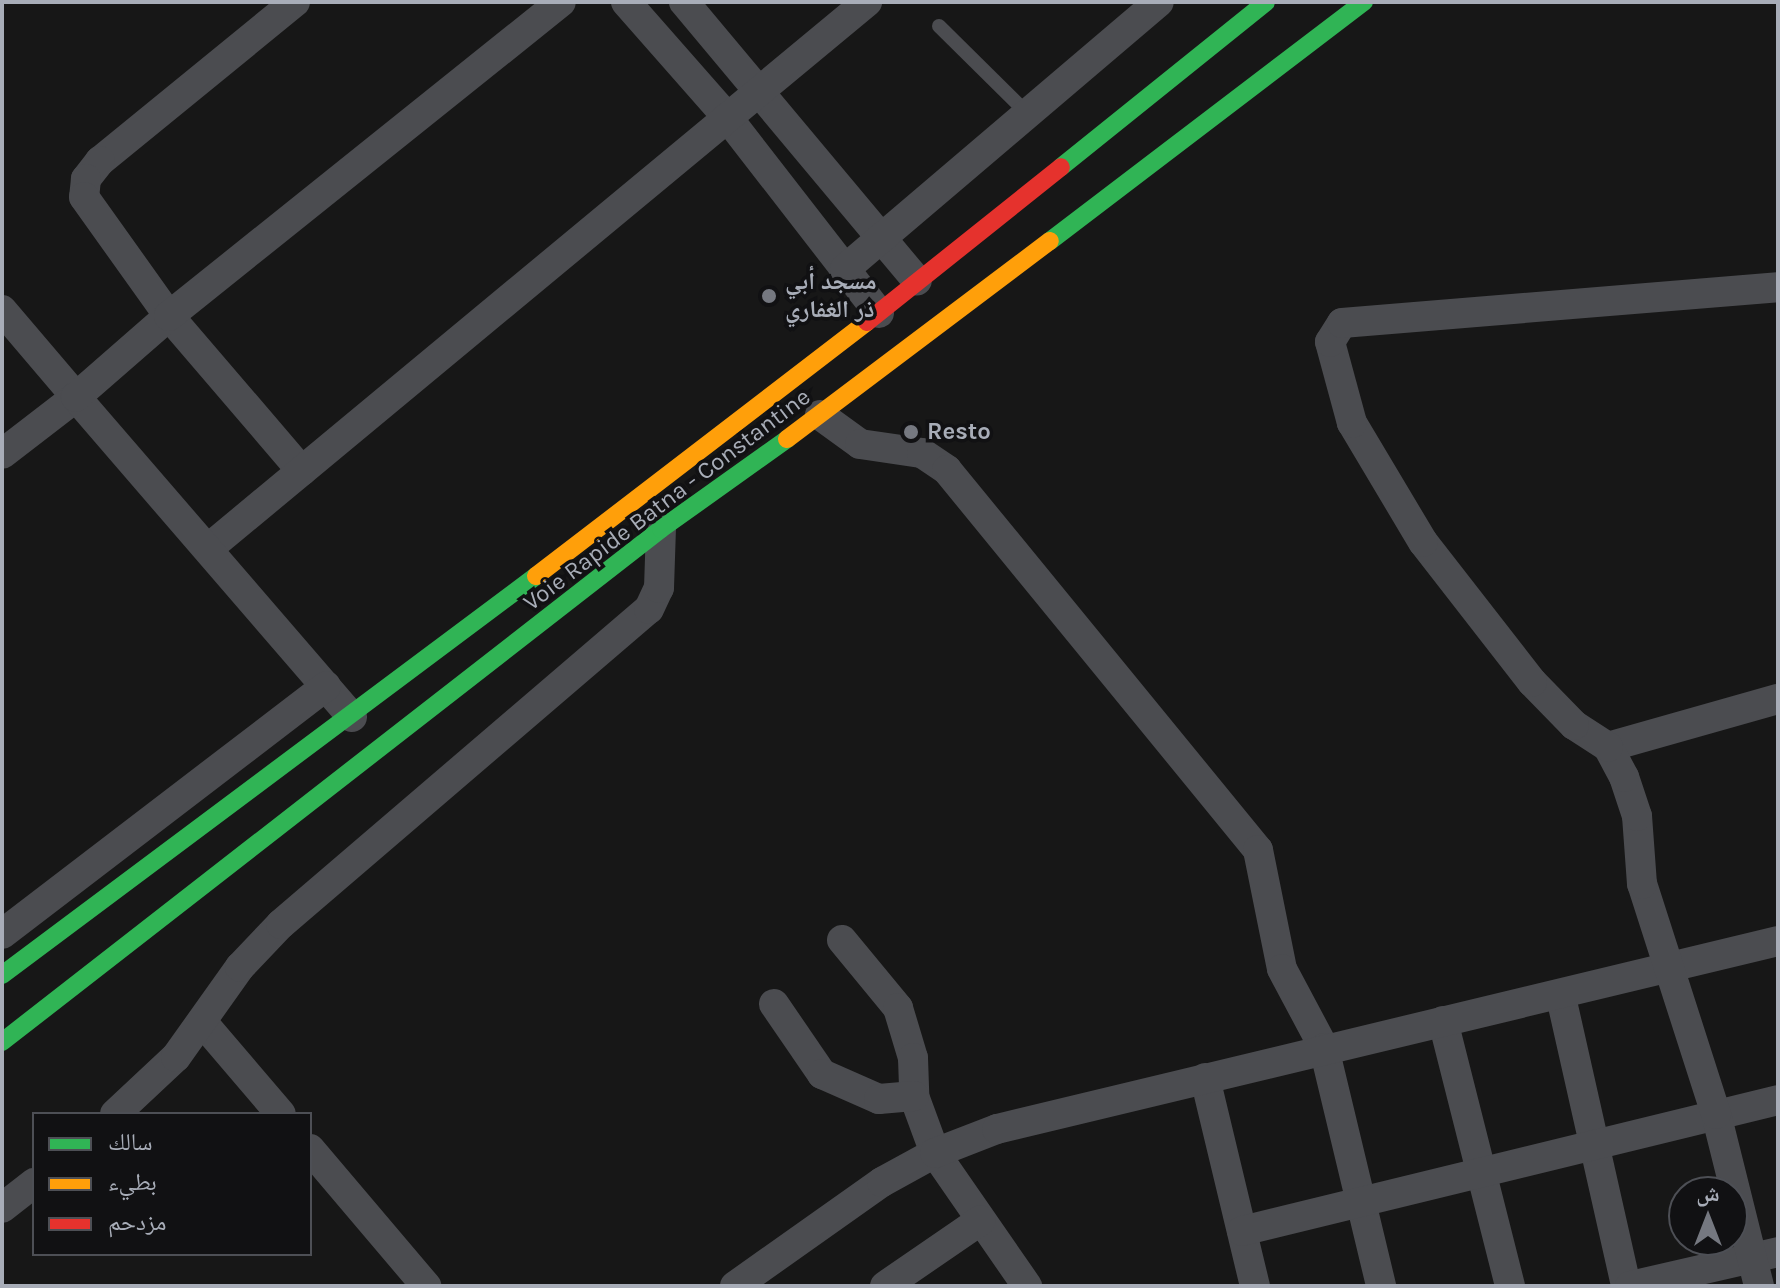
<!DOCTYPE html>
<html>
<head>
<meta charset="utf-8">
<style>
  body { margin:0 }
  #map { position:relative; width:1780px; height:1288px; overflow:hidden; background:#171717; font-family:Karla,"Noto Naskh Arabic",sans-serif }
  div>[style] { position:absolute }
  .lane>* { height:14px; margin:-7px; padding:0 7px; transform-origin:7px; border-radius:7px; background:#4b4c50 }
  .street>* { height:30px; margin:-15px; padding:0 15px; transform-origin:15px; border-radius:15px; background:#4b4c50 }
  .fast>* { height:18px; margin:-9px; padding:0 9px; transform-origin:9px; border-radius:9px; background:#30b455 }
  .slow>* { height:18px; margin:-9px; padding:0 9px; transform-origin:9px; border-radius:9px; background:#ff9f0a }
  .jam>* { height:18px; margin:-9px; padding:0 9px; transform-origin:9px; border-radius:9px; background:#e5322d }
  .dots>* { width:22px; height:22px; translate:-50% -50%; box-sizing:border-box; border:4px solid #111113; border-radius:50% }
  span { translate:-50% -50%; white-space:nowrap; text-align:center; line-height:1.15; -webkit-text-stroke:7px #111113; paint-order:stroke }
  .poi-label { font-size:24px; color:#a8adb8; font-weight:700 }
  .left { translate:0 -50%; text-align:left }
  .street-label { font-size:24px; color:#a8adb8 }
  .frame { position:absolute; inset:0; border:4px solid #a8adb8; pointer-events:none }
  .legend { position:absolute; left:32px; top:1112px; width:280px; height:144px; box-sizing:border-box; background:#111113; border:2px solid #4d4f55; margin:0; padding:10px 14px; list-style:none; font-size:24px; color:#a8adb8 }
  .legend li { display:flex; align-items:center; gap:16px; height:40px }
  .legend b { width:40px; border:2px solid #4d4f55 }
  .north { position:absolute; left:1668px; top:1176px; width:80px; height:80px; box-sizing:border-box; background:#111113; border:2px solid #4d4f55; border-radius:50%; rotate:0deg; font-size:22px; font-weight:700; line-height:32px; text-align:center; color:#a8adb8 }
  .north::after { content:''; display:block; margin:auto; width:28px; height:36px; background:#757880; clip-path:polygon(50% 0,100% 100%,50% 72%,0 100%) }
</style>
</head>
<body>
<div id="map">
  <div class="lane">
    <i style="left:939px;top:26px;width:125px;rotate:44.7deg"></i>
  </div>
  <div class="street">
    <i style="left:295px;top:2px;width:252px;rotate:140.8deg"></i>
    <i style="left:100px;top:161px;width:23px;rotate:128deg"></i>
    <i style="left:86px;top:179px;width:18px;rotate:96deg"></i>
    <i style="left:84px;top:197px;width:146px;rotate:54.5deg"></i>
    <i style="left:169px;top:316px;width:204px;rotate:49.4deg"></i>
    <i style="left:626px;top:2px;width:153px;rotate:48.7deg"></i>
    <i style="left:727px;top:117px;width:248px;rotate:52.2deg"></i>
    <i style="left:684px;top:2px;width:363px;rotate:50.1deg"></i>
    <i style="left:845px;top:269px;width:412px;rotate:-40.4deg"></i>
    <i style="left:2px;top:310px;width:114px;rotate:49.6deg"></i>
    <i style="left:76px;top:397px;width:93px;rotate:142.4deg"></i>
    <i style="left:820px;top:415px;width:49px;rotate:35.9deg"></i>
    <i style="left:860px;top:444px;width:63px;rotate:8.3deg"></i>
    <i style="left:922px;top:453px;width:30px;rotate:34deg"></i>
    <i style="left:947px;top:470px;width:491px;rotate:50.7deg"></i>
    <i style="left:1258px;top:850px;width:121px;rotate:78.6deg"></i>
    <i style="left:1282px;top:969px;width:89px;rotate:62deg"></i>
    <i style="left:1324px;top:1048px;width:245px;rotate:76.5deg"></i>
    <i style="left:210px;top:547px;width:854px;rotate:-39.68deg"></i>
    <i style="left:352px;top:717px;width:423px;rotate:-130.8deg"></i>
    <i style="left:76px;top:397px;width:123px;rotate:-41.1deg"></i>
    <i style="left:169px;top:316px;width:502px;rotate:-38.7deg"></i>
    <i style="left:1608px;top:747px;width:177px;rotate:-15.8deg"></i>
    <i style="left:2px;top:934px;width:408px;rotate:-37.4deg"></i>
    <i style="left:842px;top:940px;width:88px;rotate:50.5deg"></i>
    <i style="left:898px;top:1008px;width:52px;rotate:73.3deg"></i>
    <i style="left:913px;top:1058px;width:38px;rotate:88deg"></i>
    <i style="left:914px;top:1096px;width:61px;rotate:69.8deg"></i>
    <i style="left:935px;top:1153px;width:162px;rotate:55.3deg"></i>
    <i style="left:1561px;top:997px;width:296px;rotate:77.3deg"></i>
    <i style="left:774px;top:1004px;width:85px;rotate:55.6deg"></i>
    <i style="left:822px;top:1074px;width:62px;rotate:23.7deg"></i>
    <i style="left:879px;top:1099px;width:35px;rotate:-5deg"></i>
    <i style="left:1443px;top:1021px;width:273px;rotate:75.8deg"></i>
    <i style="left:204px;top:1024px;width:118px;rotate:49.5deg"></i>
    <i style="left:1205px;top:1078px;width:214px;rotate:76.5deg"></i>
    <i style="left:115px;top:1114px;width:83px;rotate:-43.1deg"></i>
    <i style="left:176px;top:1057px;width:110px;rotate:-54.6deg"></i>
    <i style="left:240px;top:967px;width:59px;rotate:-46.4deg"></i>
    <i style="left:281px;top:924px;width:484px;rotate:-40.6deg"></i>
    <i style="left:649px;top:609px;width:23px;rotate:-65deg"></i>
    <i style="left:659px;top:588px;width:59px;rotate:-88.1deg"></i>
    <i style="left:310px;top:1149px;width:180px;rotate:49.7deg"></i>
    <i style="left:2px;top:1208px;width:41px;rotate:-38deg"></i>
    <i style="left:1242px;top:1231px;width:552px;rotate:-13.73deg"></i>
    <i style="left:735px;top:1286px;width:180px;rotate:-35.3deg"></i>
    <i style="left:882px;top:1182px;width:60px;rotate:-28.7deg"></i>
    <i style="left:935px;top:1153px;width:66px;rotate:-21.2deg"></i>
    <i style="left:997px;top:1129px;width:803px;rotate:-13.53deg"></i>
    <i style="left:885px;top:1286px;width:116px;rotate:-34.5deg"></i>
    <i style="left:1630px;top:1286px;width:152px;rotate:-12.9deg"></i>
    <i style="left:1759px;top:1286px;width:177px;rotate:-104deg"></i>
    <i style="left:1716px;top:1114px;width:242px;rotate:-107.8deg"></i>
    <i style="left:1642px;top:884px;width:68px;rotate:-94.2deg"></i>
    <i style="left:1637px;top:816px;width:41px;rotate:-108.4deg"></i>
    <i style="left:1624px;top:777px;width:34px;rotate:-118deg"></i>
    <i style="left:1608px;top:747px;width:40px;rotate:-147.1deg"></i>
    <i style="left:1574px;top:725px;width:60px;rotate:-134.3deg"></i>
    <i style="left:1532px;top:682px;width:177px;rotate:-127.9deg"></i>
    <i style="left:1423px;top:542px;width:139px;rotate:-120.8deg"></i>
    <i style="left:1352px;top:423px;width:84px;rotate:-105.2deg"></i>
    <i style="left:1330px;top:342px;width:22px;rotate:-58deg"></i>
    <i style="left:1342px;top:323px;width:437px;rotate:-4.7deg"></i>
  </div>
  <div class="fast">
    <i style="left:1061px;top:167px;width:263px;rotate:-38.8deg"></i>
    <i style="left:1050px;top:241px;width:395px;rotate:-37.3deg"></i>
    <i style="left:2px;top:975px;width:667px;rotate:-36.77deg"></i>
    <i style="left:2px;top:1042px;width:835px;rotate:-37.9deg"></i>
    <i style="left:661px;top:529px;width:155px;rotate:-35.5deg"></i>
  </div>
  <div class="slow">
    <i style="left:787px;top:439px;width:329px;rotate:-37deg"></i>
    <i style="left:536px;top:576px;width:417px;rotate:-37.5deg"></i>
  </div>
  <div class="jam">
    <i style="left:867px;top:322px;width:248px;rotate:-38.6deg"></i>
  </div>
  <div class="dots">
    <i style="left:769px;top:296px;background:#757880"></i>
    <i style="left:911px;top:432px;background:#757880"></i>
  </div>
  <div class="poi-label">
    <span class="left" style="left:785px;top:296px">مسجد أبي<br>ذر الغفاري</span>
    <span class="left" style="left:927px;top:432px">Resto</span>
  </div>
  <div class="street-label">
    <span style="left:667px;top:500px;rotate:-37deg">Voie Rapide Batna - Constantine</span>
  </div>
  <div class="frame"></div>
  <ul class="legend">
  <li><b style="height:10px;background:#30b455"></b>سالك</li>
  <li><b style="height:10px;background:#ff9f0a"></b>بطيء</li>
  <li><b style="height:10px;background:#e5322d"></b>مزدحم</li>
  </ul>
  <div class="north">ش</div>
</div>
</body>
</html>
